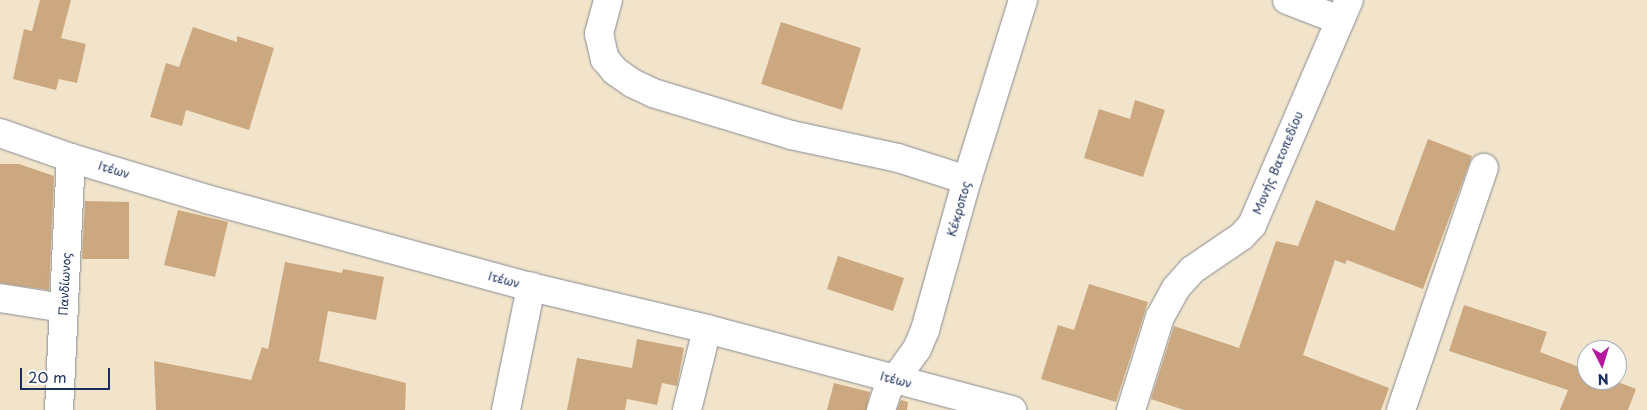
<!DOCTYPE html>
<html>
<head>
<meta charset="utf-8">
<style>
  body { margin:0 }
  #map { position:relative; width:1647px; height:410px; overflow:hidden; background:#f1e4ca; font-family:"Playpen Sans",sans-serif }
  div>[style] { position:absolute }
  .building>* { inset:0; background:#cca880 }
  .roads { filter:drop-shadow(0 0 1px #868a94) drop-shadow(0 0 1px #868a94) }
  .minor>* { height:28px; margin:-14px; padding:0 14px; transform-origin:14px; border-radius:14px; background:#fff }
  span { translate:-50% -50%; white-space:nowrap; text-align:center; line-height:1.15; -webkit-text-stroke:4px #fff; paint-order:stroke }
  .street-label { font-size:12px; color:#1b2f5e }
  .north { position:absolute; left:1577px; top:340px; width:50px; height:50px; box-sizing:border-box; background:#fff; border:1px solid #a4acbf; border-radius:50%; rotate:175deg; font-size:14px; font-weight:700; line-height:20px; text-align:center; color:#1b2f5e }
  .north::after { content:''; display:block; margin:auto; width:18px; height:22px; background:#b5179e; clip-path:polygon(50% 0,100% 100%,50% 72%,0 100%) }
  .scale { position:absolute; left:20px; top:368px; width:90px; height:22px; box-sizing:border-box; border:2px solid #1b2f5e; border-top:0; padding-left:6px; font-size:15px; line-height:18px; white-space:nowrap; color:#1b2f5e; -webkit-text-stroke:4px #fff; paint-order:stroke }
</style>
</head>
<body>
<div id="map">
  <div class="building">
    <i style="clip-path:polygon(40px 0,71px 0,61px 38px,86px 44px,77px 83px,59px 79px,56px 90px,13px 79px,24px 29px,32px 31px)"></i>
    <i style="clip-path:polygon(781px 22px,861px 48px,842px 110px,761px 84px)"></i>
    <i style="clip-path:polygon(193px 27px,237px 42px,237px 36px,274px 48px,249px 130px,186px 110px,182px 126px,150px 117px,166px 63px,179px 67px)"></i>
    <i style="clip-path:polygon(1135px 100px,1165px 110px,1143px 177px,1084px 158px,1099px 109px,1130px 119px)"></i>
    <i style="clip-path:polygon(1428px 139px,1472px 156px,1423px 289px,1347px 260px,1345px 264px,1335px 260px,1303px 355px,1389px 388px,1381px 410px,1184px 410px,1151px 399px,1174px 326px,1239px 348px,1276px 241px,1298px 246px,1316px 200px,1394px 231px)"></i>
    <i style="clip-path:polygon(0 164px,19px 164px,54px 176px,49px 290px,0 283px)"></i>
    <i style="clip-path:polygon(85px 201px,129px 202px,129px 259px,82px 259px)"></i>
    <i style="clip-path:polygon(178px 210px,228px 222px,215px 277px,164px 265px)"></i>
    <i style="clip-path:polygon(838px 256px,904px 278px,893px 311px,827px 289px)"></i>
    <i style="clip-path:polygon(285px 262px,342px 273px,343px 269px,384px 277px,376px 320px,328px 311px,319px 361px,406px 383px,405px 410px,156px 410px,154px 361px,251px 380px,262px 347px,268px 349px)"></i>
    <i style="clip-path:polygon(1089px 284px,1148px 302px,1116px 402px,1041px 379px,1058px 325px,1074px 330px)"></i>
    <i style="clip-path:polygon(1464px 305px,1547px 332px,1540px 352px,1587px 370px,1587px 380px,1613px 380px,1636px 389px,1628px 410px,1560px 410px,1568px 390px,1449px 351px)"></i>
    <i style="clip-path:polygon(637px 339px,684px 348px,677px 386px,662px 383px,657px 405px,627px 399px,625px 410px,567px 410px,577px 358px,632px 368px)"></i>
    <i style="clip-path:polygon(834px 383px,870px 392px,866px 410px,827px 410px)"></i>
    <i style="clip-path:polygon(901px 400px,908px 402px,907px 410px,897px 410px)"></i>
  </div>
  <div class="roads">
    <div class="minor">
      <i style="left:608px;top:0;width:35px;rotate:105deg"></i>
      <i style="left:599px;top:34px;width:26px;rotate:77deg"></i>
      <i style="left:605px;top:59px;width:16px;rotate:50deg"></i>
      <i style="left:615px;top:71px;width:21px;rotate:35deg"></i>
      <i style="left:632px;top:83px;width:23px;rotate:25deg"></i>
      <i style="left:653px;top:93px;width:144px;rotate:16.9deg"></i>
      <i style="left:791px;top:135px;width:109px;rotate:12.1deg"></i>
      <i style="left:898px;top:158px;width:72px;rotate:17.7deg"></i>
      <i style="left:1287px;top:0;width:56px;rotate:21deg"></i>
      <i style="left:0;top:133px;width:75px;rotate:19.4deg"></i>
      <i style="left:71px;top:158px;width:145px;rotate:16.8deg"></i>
      <i style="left:210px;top:200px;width:333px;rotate:15.2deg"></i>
      <i style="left:531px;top:287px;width:181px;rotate:13.4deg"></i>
      <i style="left:707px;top:329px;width:316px;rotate:14.9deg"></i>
      <i style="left:0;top:298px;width:65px;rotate:8.9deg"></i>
      <i style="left:59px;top:410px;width:252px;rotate:-87.3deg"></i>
      <i style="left:506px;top:410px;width:126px;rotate:-78.5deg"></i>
      <i style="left:687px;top:410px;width:83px;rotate:-76.1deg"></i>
      <i style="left:881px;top:410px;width:22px;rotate:-72deg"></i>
      <i style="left:888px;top:389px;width:49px;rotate:-54.1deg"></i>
      <i style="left:917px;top:349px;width:21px;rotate:-67deg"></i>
      <i style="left:925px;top:330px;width:156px;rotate:-74.4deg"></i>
      <i style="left:967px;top:180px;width:189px;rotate:-72.7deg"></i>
      <i style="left:1131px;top:410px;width:97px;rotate:-72.7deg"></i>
      <i style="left:1160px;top:317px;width:33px;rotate:-61deg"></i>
      <i style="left:1176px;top:288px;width:24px;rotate:-48deg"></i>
      <i style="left:1192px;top:270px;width:60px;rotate:-34.2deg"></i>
      <i style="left:1242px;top:236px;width:15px;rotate:-48deg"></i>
      <i style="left:1252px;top:225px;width:245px;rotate:-66.7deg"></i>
      <i style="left:1401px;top:410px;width:256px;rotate:-71.1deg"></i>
    </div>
  </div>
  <div class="street-label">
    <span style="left:1278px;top:163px;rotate:-67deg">Μονής Βατοπεδίου</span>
    <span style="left:114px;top:170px;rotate:17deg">Ιτέων</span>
    <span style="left:959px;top:209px;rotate:-74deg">Κέκροπος</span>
    <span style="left:504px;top:280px;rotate:15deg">Ιτέων</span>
    <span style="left:65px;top:284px;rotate:-87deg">Πανδίωνος</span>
    <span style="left:896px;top:380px;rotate:15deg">Ιτέων</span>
  </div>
  <div class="north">N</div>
  <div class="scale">20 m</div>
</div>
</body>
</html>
